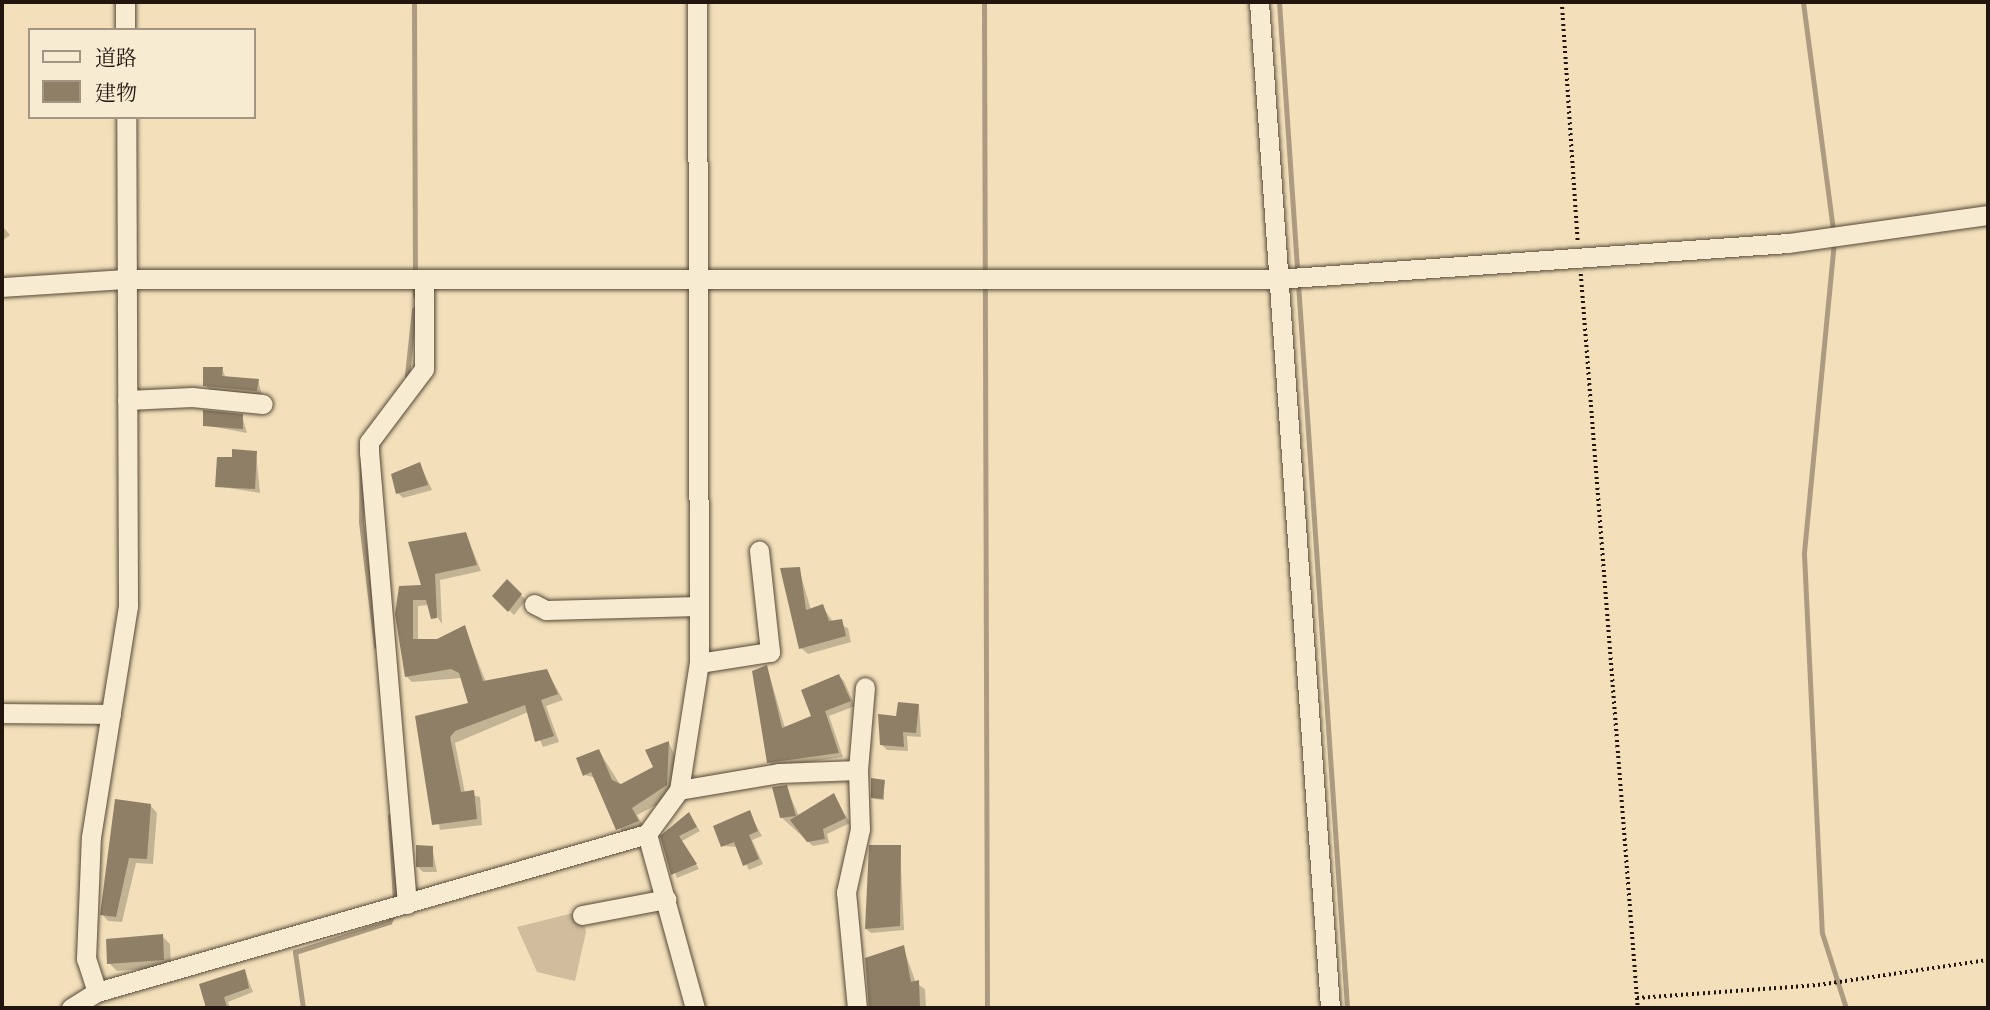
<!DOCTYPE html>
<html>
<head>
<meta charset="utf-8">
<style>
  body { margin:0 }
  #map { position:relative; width:1990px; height:1010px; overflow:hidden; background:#f3e0ba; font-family:"Libre Bodoni","Noto Serif JP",serif }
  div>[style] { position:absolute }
  .green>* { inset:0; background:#cfbd9d }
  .shadow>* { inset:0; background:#0003 }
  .stream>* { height:5px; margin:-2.5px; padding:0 2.5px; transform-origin:2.5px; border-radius:2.5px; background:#ac9b80 }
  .building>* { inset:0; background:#8f7f67 }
  .path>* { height:3.5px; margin-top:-1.75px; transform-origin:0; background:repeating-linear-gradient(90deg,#22150e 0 2px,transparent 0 5.5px) }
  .roads { filter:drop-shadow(0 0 2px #564839) drop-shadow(0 0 2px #564839) }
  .minor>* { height:19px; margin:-9.5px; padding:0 9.5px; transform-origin:9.5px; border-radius:9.5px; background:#f7ebd2 }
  span { translate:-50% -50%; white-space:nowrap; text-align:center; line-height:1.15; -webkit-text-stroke:6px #f7ebd2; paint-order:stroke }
  .frame { position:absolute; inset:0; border:4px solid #22150e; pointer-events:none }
  .legend { position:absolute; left:28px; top:28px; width:228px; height:91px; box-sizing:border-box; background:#f7ebd2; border:2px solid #a29584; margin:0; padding:9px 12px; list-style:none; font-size:21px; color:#22150e }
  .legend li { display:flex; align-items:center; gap:14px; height:35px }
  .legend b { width:35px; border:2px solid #a29584 }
</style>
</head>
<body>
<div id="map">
  <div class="green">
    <i style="clip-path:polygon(581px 911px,586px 932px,575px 981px,537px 972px,517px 927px)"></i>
  </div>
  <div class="shadow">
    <i style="clip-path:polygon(2px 226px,10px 235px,2px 241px)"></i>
    <i style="clip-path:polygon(222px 369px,226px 378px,258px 380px,262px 395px,210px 390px,205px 385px)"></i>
    <i style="clip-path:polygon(242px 416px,247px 433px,204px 425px)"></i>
    <i style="clip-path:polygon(256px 453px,260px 493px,216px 486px,234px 459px)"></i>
    <i style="clip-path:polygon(420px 464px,432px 490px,403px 498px,398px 493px)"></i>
    <i style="clip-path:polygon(466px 534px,481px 571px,440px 580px,442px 624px,429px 605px,418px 606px,418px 640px,438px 641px,464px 627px,486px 682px,547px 671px,563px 700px,546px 706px,559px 742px,543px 747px,528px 712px,455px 743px,465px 793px,480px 797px,482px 825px,440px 830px,417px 717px,471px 704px,462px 678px,412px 682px,406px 676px,397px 614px)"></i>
    <i style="clip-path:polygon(799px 569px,811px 610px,822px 606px,833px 622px,848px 628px,851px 642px,808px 654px,801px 648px)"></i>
    <i style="clip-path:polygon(507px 582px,526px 600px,514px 615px,494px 596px)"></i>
    <i style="clip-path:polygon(767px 667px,785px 728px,813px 717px,839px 676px,844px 681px,855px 706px,829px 716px,843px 757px,773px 767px,768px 762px)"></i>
    <i style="clip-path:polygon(919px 706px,921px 737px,907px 736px,908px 751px,887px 750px,882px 745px)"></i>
    <i style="clip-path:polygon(669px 743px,678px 763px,668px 799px,637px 815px,644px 827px,624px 836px,596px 778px,585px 775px,599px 751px,621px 786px,655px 768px)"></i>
    <i style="clip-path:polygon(884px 782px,884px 800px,875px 799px,873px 797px)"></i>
    <i style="clip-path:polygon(786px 787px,799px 816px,834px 796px,850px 823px,827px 834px,829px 843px,813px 846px,781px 817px)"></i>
    <i style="clip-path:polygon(151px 806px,157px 813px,153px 864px,136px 863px,122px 922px,108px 921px,102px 914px)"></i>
    <i style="clip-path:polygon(749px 813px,762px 836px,752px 840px,763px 864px,749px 870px,738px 847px,723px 846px)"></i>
    <i style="clip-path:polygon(689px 814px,700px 831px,682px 841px,699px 869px,677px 878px,662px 837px)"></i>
    <i style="clip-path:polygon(900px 846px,904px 930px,871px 933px,866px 929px)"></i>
    <i style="clip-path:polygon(432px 847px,437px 872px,423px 872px,418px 867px)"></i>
    <i style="clip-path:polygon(162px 936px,170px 944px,171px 967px,117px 971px,109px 963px)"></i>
    <i style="clip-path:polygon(903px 947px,916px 983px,925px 989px,926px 1008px,873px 1008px,866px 959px)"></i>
    <i style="clip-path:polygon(245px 971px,253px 992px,228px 1002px,230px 1008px,208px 1008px,201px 985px)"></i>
  </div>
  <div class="stream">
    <i style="left:414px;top:2px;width:294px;rotate:89.8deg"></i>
    <i style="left:984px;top:2px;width:1006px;rotate:89.83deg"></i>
    <i style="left:1279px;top:2px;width:1008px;rotate:86.13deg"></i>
    <i style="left:1803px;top:2px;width:231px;rotate:82.5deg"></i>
    <i style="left:1834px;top:241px;width:314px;rotate:95.5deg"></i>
    <i style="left:1804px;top:554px;width:379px;rotate:87.3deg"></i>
    <i style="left:1822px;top:933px;width:79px;rotate:72.3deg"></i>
    <i style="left:407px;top:375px;width:66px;rotate:-83.9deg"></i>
    <i style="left:362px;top:441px;width:81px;rotate:90.7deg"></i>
    <i style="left:361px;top:522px;width:125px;rotate:83.1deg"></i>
    <i style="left:390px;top:816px;width:85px;rotate:86.6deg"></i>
    <i style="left:303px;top:1008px;width:57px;rotate:-98.1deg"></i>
    <i style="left:295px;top:952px;width:99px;rotate:-17.7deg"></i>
    <i style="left:389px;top:922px;width:13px;rotate:-61deg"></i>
  </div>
  <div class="building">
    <i style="clip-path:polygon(203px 367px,223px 367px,222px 376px,259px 379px,257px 391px,203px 386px)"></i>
    <i style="clip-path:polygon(203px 410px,243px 414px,243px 429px,203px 426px)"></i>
    <i style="clip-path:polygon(232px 449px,257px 451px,255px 489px,215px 487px,217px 457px,232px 457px)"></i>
    <i style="clip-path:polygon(420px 462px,428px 485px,396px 494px,391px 474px)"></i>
    <i style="clip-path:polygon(466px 532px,477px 565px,435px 574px,437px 618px,431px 619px,426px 600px,413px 600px,413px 639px,437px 639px,465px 625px,483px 681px,547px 669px,558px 694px,541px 700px,554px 736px,535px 742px,525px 705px,455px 731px,450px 737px,461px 792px,474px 790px,477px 819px,432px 825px,415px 716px,468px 703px,459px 673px,451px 669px,405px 677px,395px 614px,399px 586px,421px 585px,408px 542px)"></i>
    <i style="clip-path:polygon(800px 567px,806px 610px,823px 604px,829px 621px,842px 619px,846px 636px,799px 649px,780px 568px)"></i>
    <i style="clip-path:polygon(507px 579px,522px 594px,508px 612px,492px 596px)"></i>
    <i style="clip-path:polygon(767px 665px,782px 728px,811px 716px,801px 690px,839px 674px,851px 701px,825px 711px,839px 753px,767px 763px,752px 671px)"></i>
    <i style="clip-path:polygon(898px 702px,919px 704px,916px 733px,903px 732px,904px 747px,880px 745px,878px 714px,896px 716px)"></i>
    <i style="clip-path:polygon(669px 741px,667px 785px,632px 808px,639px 821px,616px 830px,591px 772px,583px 776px,576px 758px,599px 749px,612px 780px,621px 784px,653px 767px,645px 750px)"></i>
    <i style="clip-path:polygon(871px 778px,885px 780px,883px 799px,871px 798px)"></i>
    <i style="clip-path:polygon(787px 785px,796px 816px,780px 818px,772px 787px)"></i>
    <i style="clip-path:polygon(834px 793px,846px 818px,823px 829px,825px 839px,807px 842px,790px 820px)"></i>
    <i style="clip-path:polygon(115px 799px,151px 804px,147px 859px,129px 858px,116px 917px,100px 915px)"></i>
    <i style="clip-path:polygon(750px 810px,758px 831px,749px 835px,759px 859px,743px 866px,734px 842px,721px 847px,713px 826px)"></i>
    <i style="clip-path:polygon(689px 812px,697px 827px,679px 836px,697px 864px,671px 875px,660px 836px)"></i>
    <i style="clip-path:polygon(416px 845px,433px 846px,433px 867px,416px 867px)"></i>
    <i style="clip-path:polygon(869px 845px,901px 845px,900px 926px,865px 929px)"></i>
    <i style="clip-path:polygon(163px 934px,164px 960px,107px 964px,106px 939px)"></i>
    <i style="clip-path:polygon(904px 945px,911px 982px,919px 980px,920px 1008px,869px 1008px,865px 958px)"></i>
    <i style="clip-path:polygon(245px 969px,249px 988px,224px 997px,227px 1008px,206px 1008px,199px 984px)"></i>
  </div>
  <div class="path">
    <i style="left:1562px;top:2px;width:241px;rotate:86.2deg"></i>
    <i style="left:1581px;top:274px;width:736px;rotate:85.56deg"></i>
    <i style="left:1637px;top:998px;width:181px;rotate:-4.1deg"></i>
    <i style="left:1818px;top:985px;width:172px;rotate:-8.4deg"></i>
  </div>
  <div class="roads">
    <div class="minor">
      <i style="left:125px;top:2px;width:28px;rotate:90deg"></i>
      <i style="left:1259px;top:2px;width:1009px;rotate:85.96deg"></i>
      <i style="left:2px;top:287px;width:125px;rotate:-3.7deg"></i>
      <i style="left:127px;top:279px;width:1149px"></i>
      <i style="left:1276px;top:279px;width:513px;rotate:-4.02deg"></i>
      <i style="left:1788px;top:243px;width:202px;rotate:-8deg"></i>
      <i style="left:127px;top:400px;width:65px;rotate:-2.6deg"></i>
      <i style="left:192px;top:397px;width:71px;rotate:5.6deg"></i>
      <i style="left:534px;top:604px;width:13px;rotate:27deg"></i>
      <i style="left:546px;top:610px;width:152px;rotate:-1.5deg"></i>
      <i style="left:699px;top:663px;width:72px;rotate:-8.8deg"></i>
      <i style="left:770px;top:652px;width:102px;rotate:-96.2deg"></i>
      <i style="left:2px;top:713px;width:109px;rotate:0.5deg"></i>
      <i style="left:858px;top:770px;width:83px;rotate:-85.2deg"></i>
      <i style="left:679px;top:790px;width:101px;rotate:-9.6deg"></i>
      <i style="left:779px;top:773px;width:79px;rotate:-2.2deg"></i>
      <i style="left:858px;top:770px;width:59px;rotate:88.1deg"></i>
      <i style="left:860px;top:829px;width:65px;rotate:102.5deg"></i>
      <i style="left:846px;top:892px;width:117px;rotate:84.6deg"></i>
      <i style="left:647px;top:834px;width:180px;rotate:74.6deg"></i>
      <i style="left:407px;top:904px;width:453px;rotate:-94.8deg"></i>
      <i style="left:369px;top:453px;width:11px;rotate:-90deg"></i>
      <i style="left:369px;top:442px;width:91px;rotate:-53deg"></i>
      <i style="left:424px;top:369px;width:90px;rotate:-90deg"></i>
      <i style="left:582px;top:915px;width:86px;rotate:-10.7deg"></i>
      <i style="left:97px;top:992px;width:35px;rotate:-108deg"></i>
      <i style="left:86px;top:959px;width:122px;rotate:-87.7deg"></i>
      <i style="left:91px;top:837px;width:234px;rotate:-80.9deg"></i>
      <i style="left:128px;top:606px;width:489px;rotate:-90.2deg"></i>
      <i style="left:71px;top:1008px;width:31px;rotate:-32deg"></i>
      <i style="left:97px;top:992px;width:572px;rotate:-16.03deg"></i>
      <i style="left:647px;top:834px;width:54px;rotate:-54deg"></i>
      <i style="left:679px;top:790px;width:129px;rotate:-81.1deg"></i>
      <i style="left:699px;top:663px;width:661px;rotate:-90.17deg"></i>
    </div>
  </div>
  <div class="frame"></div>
  <ul class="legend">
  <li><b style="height:9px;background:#f7ebd2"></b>道路</li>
  <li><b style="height:19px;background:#8f7f67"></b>建物</li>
  </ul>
</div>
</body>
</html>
